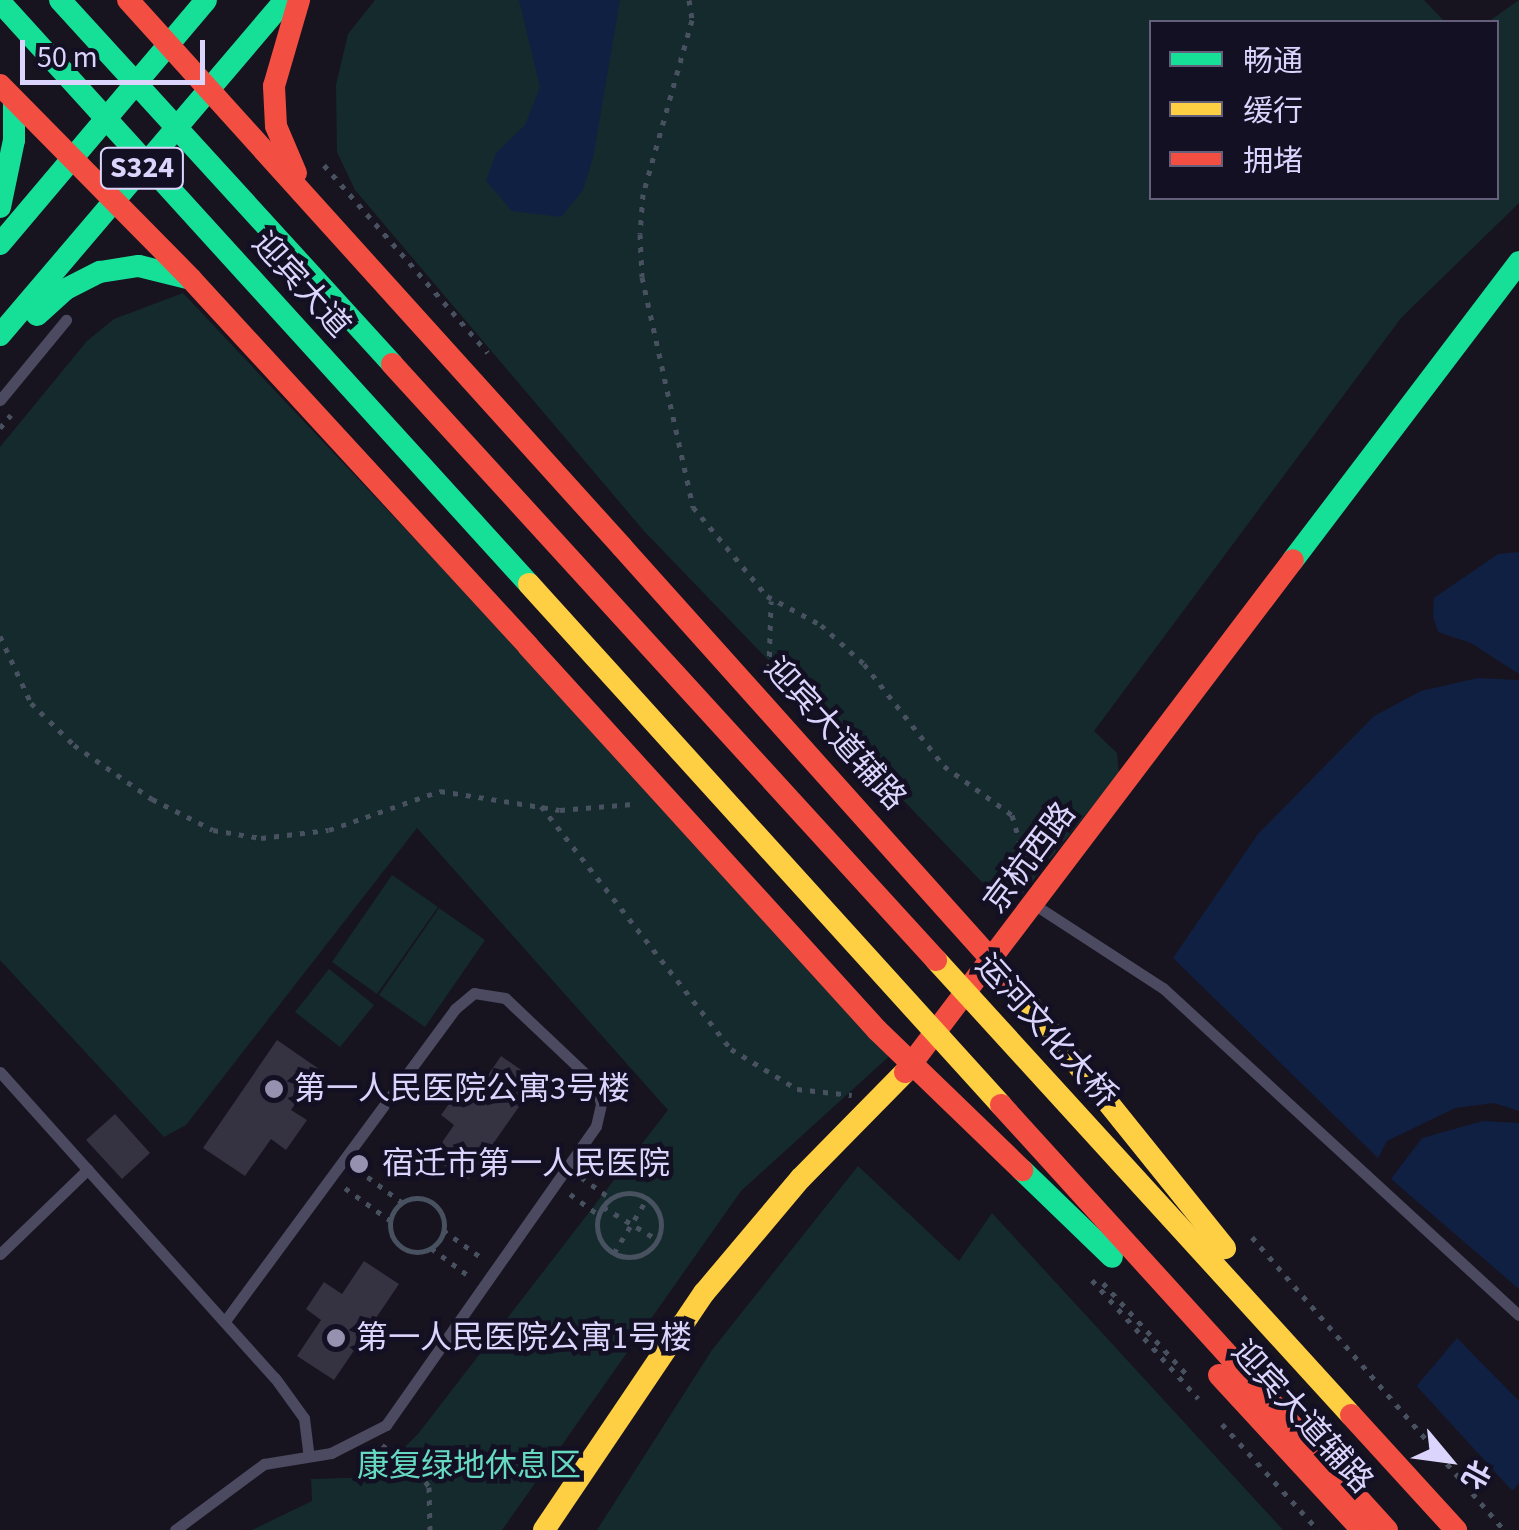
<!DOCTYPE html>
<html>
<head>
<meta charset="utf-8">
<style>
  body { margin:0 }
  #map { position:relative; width:1519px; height:1530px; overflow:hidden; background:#17141f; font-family:"Source Sans 3","Noto Sans SC",sans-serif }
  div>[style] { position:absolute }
  .green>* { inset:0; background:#142a2c }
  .water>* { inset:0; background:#102042 }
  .pier>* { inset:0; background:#17141f }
  .building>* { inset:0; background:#353241 }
  .path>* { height:5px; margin-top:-2.5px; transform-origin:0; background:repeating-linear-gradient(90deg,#47515f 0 5px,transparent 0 13px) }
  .path>.ring { margin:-2.5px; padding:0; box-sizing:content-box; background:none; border:5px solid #47515f; border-radius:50% }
  .lane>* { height:11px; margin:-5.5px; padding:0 5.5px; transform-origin:5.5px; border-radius:5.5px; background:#4c4a60 }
  .fast>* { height:22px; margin:-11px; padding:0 11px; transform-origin:11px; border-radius:11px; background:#16e098 }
  .slow>* { height:22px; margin:-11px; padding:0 11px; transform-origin:11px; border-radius:11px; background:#ffcf43 }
  .jam>* { height:22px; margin:-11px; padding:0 11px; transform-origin:11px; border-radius:11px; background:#f24e42 }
  .path-bridge>* { height:5px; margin-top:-2.5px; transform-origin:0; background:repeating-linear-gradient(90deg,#47515f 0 5px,transparent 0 13px) }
  .fast-bridge>* { height:22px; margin:-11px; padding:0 11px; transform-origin:11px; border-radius:11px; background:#16e098 }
  .slow-bridge>* { height:22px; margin:-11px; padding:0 11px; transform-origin:11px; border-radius:11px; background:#ffcf43 }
  .jam-bridge>* { height:22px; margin:-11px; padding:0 11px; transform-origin:11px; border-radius:11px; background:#f24e42 }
  .dots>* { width:28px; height:28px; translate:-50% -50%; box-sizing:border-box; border:5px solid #141024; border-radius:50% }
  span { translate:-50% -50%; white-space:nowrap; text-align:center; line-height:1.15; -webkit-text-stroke:9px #141024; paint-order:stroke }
  .shield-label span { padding:2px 8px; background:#141024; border:2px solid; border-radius:8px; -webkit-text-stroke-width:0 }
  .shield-label { font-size:30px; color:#dbd5fd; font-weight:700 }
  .street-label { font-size:32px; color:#dbd5fd }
  .poi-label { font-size:32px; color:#dbd5fd }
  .left { translate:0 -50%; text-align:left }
  .park-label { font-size:32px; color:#65dac1 }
  .legend { position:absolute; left:1149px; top:20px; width:350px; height:180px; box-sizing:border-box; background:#141024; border:2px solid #645f7b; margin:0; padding:12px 18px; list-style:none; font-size:30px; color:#dbd5fd }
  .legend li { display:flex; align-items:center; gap:20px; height:50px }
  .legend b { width:50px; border:2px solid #645f7b }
  .north { position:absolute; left:1399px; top:1410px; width:100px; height:100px; -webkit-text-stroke:8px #141024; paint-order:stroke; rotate:119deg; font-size:28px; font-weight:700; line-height:40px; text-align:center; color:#dbd5fd }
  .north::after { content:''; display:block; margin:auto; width:35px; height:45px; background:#dbd5fd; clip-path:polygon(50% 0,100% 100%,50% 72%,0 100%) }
  .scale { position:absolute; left:20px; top:40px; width:185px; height:45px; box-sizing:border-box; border:5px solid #dbd5fd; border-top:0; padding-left:12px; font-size:30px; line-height:35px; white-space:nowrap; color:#dbd5fd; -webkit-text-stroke:8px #141024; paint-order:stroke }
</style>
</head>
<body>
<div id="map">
  <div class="green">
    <i style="clip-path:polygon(375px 0,1424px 0,1445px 22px,1152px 22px,1152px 198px,1496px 198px,1496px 22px,1488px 22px,1519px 0,1519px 203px,1401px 318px,1094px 731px,1117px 753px,1119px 773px,1022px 894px,1004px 905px,644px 531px,355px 190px,337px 152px,336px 85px,348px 34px)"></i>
    <i style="clip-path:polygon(183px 293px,896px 1050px,741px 1191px,502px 1530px,252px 1530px,312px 1501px,311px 1479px,375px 1477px,418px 1434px,668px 1110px,417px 828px,186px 1125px,164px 1137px,0 960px,0 447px,87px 341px,114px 319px)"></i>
    <i style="clip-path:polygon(392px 875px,438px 907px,377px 994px,332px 962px)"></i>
    <i style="clip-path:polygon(439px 908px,485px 940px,425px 1027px,379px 995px)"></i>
    <i style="clip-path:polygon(329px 969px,374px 1005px,340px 1047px,295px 1012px)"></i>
    <i style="clip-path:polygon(858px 1166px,959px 1261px,992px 1213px,1283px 1530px,597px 1530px,712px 1350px)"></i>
  </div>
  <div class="water">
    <i style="clip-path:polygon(519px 0,620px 0,593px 158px,583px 190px,561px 217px,512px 211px,486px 181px,496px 153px,525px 125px,540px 87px)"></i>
    <i style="clip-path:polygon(1519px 552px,1519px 674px,1471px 643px,1438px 632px,1433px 616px,1434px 598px,1498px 554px)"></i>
    <i style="clip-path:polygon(1478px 678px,1519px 680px,1519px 1111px,1494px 1103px,1455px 1108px,1387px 1141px,1378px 1158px,1173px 958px,1258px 834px,1374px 716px,1421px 691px)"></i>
    <i style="clip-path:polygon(1483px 1121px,1519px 1123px,1519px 1289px,1391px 1179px,1422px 1138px)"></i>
    <i style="clip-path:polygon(1457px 1338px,1519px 1401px,1519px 1483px,1480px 1530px,1409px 1395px)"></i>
  </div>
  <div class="pier">
    <i style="clip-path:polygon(1413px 1382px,1516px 1495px,1486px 1530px,1406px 1530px,1345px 1453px)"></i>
  </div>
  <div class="building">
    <i style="clip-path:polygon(277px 1040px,319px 1069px,291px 1110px,307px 1120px,286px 1150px,271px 1139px,245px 1176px,203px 1148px)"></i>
    <i style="clip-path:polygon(501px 1056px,537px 1081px,467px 1181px,432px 1157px,454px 1125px,441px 1115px,459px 1090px,472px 1099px)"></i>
    <i style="clip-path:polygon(115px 1114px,150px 1153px,122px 1179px,86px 1140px)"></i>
    <i style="clip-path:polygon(364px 1261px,399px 1284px,334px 1380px,297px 1356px,321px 1320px,306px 1309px,324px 1282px,342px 1294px)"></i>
  </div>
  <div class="path">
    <i style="left:689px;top:0;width:20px;rotate:81deg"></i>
    <i style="left:692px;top:20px;width:181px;rotate:105.7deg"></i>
    <i style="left:643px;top:194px;width:40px;rotate:94.3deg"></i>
    <i style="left:640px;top:234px;width:43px;rotate:87.3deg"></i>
    <i style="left:642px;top:277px;width:236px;rotate:77.5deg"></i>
    <i style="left:693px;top:507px;width:116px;rotate:50.3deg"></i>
    <i style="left:767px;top:596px;width:61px;rotate:28.2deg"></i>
    <i style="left:821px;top:625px;width:58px;rotate:42.2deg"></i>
    <i style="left:864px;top:664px;width:130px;rotate:51.9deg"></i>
    <i style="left:944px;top:766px;width:84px;rotate:35.8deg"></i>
    <i style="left:1012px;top:815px;width:55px;rotate:74.2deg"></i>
    <i style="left:324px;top:165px;width:249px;rotate:48.9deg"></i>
    <i style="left:0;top:428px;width:17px;rotate:-50deg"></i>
    <i style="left:0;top:636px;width:74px;rotate:65.2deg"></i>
    <i style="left:31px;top:703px;width:60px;rotate:44.3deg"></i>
    <i style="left:74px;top:745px;width:95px;rotate:34.7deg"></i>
    <i style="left:152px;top:799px;width:68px;rotate:26.9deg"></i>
    <i style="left:213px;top:830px;width:49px;rotate:9.5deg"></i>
    <i style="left:261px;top:838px;width:68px;rotate:-6.7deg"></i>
    <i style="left:329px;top:830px;width:118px;rotate:-19.4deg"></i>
    <i style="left:440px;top:791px;width:121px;rotate:9deg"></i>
    <i style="left:560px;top:810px;width:73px;rotate:-4.7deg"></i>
    <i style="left:769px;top:669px;width:68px;rotate:-88.3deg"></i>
    <i style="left:541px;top:806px;width:308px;rotate:52deg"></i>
    <i style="left:731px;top:1049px;width:77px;rotate:31.2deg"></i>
    <i style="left:797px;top:1089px;width:55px;rotate:6.2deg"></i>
    <i style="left:357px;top:1169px;width:57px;rotate:36.5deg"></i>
    <i style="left:581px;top:1177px;width:37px;rotate:36deg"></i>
    <i style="left:345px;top:1188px;width:57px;rotate:35.7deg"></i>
    <i class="ring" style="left:597px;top:1193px;width:59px;height:59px"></i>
    <i style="left:570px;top:1194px;width:34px;rotate:36deg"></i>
    <i class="ring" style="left:390px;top:1198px;width:49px;height:49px"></i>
    <i style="left:603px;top:1207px;width:64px;rotate:31deg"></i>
    <i style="left:443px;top:1230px;width:48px;rotate:35.7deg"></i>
    <i style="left:431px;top:1248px;width:47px;rotate:36.4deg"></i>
    <i style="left:614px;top:1253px;width:63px;rotate:-58.6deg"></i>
    <i style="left:1092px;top:1280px;width:159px;rotate:48.1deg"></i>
    <i style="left:1222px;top:1424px;width:143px;rotate:47.8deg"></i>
    <i style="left:382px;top:1445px;width:44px;rotate:35.8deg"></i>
    <i style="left:418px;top:1471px;width:19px;rotate:55deg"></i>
    <i style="left:429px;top:1487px;width:43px;rotate:88.7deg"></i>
  </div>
  <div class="lane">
    <i style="left:0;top:400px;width:104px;rotate:-50.5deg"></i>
    <i style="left:1035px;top:905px;width:153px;rotate:33deg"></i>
    <i style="left:1163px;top:988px;width:483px;rotate:42.6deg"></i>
    <i style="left:0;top:1072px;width:411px;rotate:48.1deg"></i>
    <i style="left:275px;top:1378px;width:49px;rotate:54.1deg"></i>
    <i style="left:304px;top:1418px;width:38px;rotate:83deg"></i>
    <i style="left:0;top:1254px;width:122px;rotate:-44deg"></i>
    <i style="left:175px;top:1530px;width:111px;rotate:-36.6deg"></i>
    <i style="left:264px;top:1464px;width:68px;rotate:-9.3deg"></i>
    <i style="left:331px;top:1453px;width:62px;rotate:-27deg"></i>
    <i style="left:386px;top:1425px;width:365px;rotate:-54.9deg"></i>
    <i style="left:596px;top:1126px;width:23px;rotate:-77deg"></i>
    <i style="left:601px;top:1104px;width:21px;rotate:-104deg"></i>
    <i style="left:596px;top:1084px;width:125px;rotate:-136.6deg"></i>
    <i style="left:505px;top:998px;width:31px;rotate:-171deg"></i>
    <i style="left:474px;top:993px;width:25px;rotate:140deg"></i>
    <i style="left:455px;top:1009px;width:386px;rotate:126.4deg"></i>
  </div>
  <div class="fast">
    <i style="left:0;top:207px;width:68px;rotate:-78.2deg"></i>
    <i style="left:14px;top:140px;width:38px;rotate:-90deg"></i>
    <i style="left:0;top:244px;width:319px;rotate:-49.8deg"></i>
    <i style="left:37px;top:315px;width:39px;rotate:-42deg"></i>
    <i style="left:66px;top:289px;width:38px;rotate:-27deg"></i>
    <i style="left:100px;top:272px;width:39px;rotate:-9deg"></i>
    <i style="left:139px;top:266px;width:49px;rotate:14deg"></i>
    <i style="left:0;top:335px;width:440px;rotate:-49.6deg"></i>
    <i style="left:1293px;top:560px;width:374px;rotate:-52.8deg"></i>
  </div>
  <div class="slow">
    <i style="left:544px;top:1530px;width:286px;rotate:-56deg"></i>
    <i style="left:704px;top:1293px;width:150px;rotate:-49.9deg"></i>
    <i style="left:801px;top:1178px;width:148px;rotate:-45.5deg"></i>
  </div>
  <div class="jam">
    <i style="left:128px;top:0;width:737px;rotate:47.91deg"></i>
    <i style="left:0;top:85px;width:272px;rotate:45.4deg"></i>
    <i style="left:191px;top:279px;width:498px;rotate:47.4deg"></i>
    <i style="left:296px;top:173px;width:51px;rotate:-113.1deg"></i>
    <i style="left:276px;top:126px;width:40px;rotate:-92.9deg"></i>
    <i style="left:274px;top:86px;width:90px;rotate:-73.8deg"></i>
    <i style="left:905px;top:1072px;width:642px;rotate:-52.84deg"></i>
  </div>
  <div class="path-bridge">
    <i style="left:1252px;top:1237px;width:386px;rotate:49.3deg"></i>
    <i style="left:1103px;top:1283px;width:129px;rotate:47.5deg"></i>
  </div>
  <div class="fast-bridge">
    <i style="left:60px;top:0;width:493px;rotate:47.6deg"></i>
    <i style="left:0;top:2px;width:786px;rotate:47.73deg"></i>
    <i style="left:1022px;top:1170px;width:125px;rotate:44deg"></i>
  </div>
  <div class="slow-bridge">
    <i style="left:529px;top:584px;width:703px;rotate:47.82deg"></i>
    <i style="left:936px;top:960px;width:616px;rotate:47.63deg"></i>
    <i style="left:1007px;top:977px;width:348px;rotate:51.2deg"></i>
  </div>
  <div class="jam-bridge">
    <i style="left:392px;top:364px;width:807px;rotate:47.61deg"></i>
    <i style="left:622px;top:547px;width:577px;rotate:48.16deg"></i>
    <i style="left:528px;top:646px;width:519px;rotate:47.73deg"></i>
    <i style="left:877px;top:1030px;width:202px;rotate:44deg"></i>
    <i style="left:1001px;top:1105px;width:574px;rotate:47.75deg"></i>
    <i style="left:1219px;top:1375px;width:211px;rotate:47.3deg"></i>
    <i style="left:1351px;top:1415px;width:156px;rotate:47.6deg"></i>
  </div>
  <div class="dots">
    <i style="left:274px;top:1089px;background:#9691af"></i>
    <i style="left:359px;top:1164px;background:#9691af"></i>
    <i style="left:336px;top:1338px;background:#9691af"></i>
  </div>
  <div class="shield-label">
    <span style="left:142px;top:168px">S324</span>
  </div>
  <div class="street-label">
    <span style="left:301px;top:285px;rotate:48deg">迎宾大道</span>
    <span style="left:835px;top:734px;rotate:48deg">迎宾大道辅路</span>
    <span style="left:1030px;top:858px;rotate:-53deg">京杭西路</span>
    <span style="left:1046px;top:1031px;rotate:48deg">运河文化大桥</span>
    <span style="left:1302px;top:1417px;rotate:48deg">迎宾大道辅路</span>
  </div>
  <div class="poi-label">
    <span class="left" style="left:294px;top:1089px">第一人民医院公寓3号楼</span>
    <span class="left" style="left:382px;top:1164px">宿迁市第一人民医院</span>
    <span class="left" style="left:356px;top:1338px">第一人民医院公寓1号楼</span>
  </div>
  <div class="park-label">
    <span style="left:469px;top:1466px">康复绿地休息区</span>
  </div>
  <ul class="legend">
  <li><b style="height:12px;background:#16e098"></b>畅通</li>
  <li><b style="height:12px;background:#ffcf43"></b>缓行</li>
  <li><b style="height:12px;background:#f24e42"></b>拥堵</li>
  </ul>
  <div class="north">北</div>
  <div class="scale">50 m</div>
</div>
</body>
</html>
